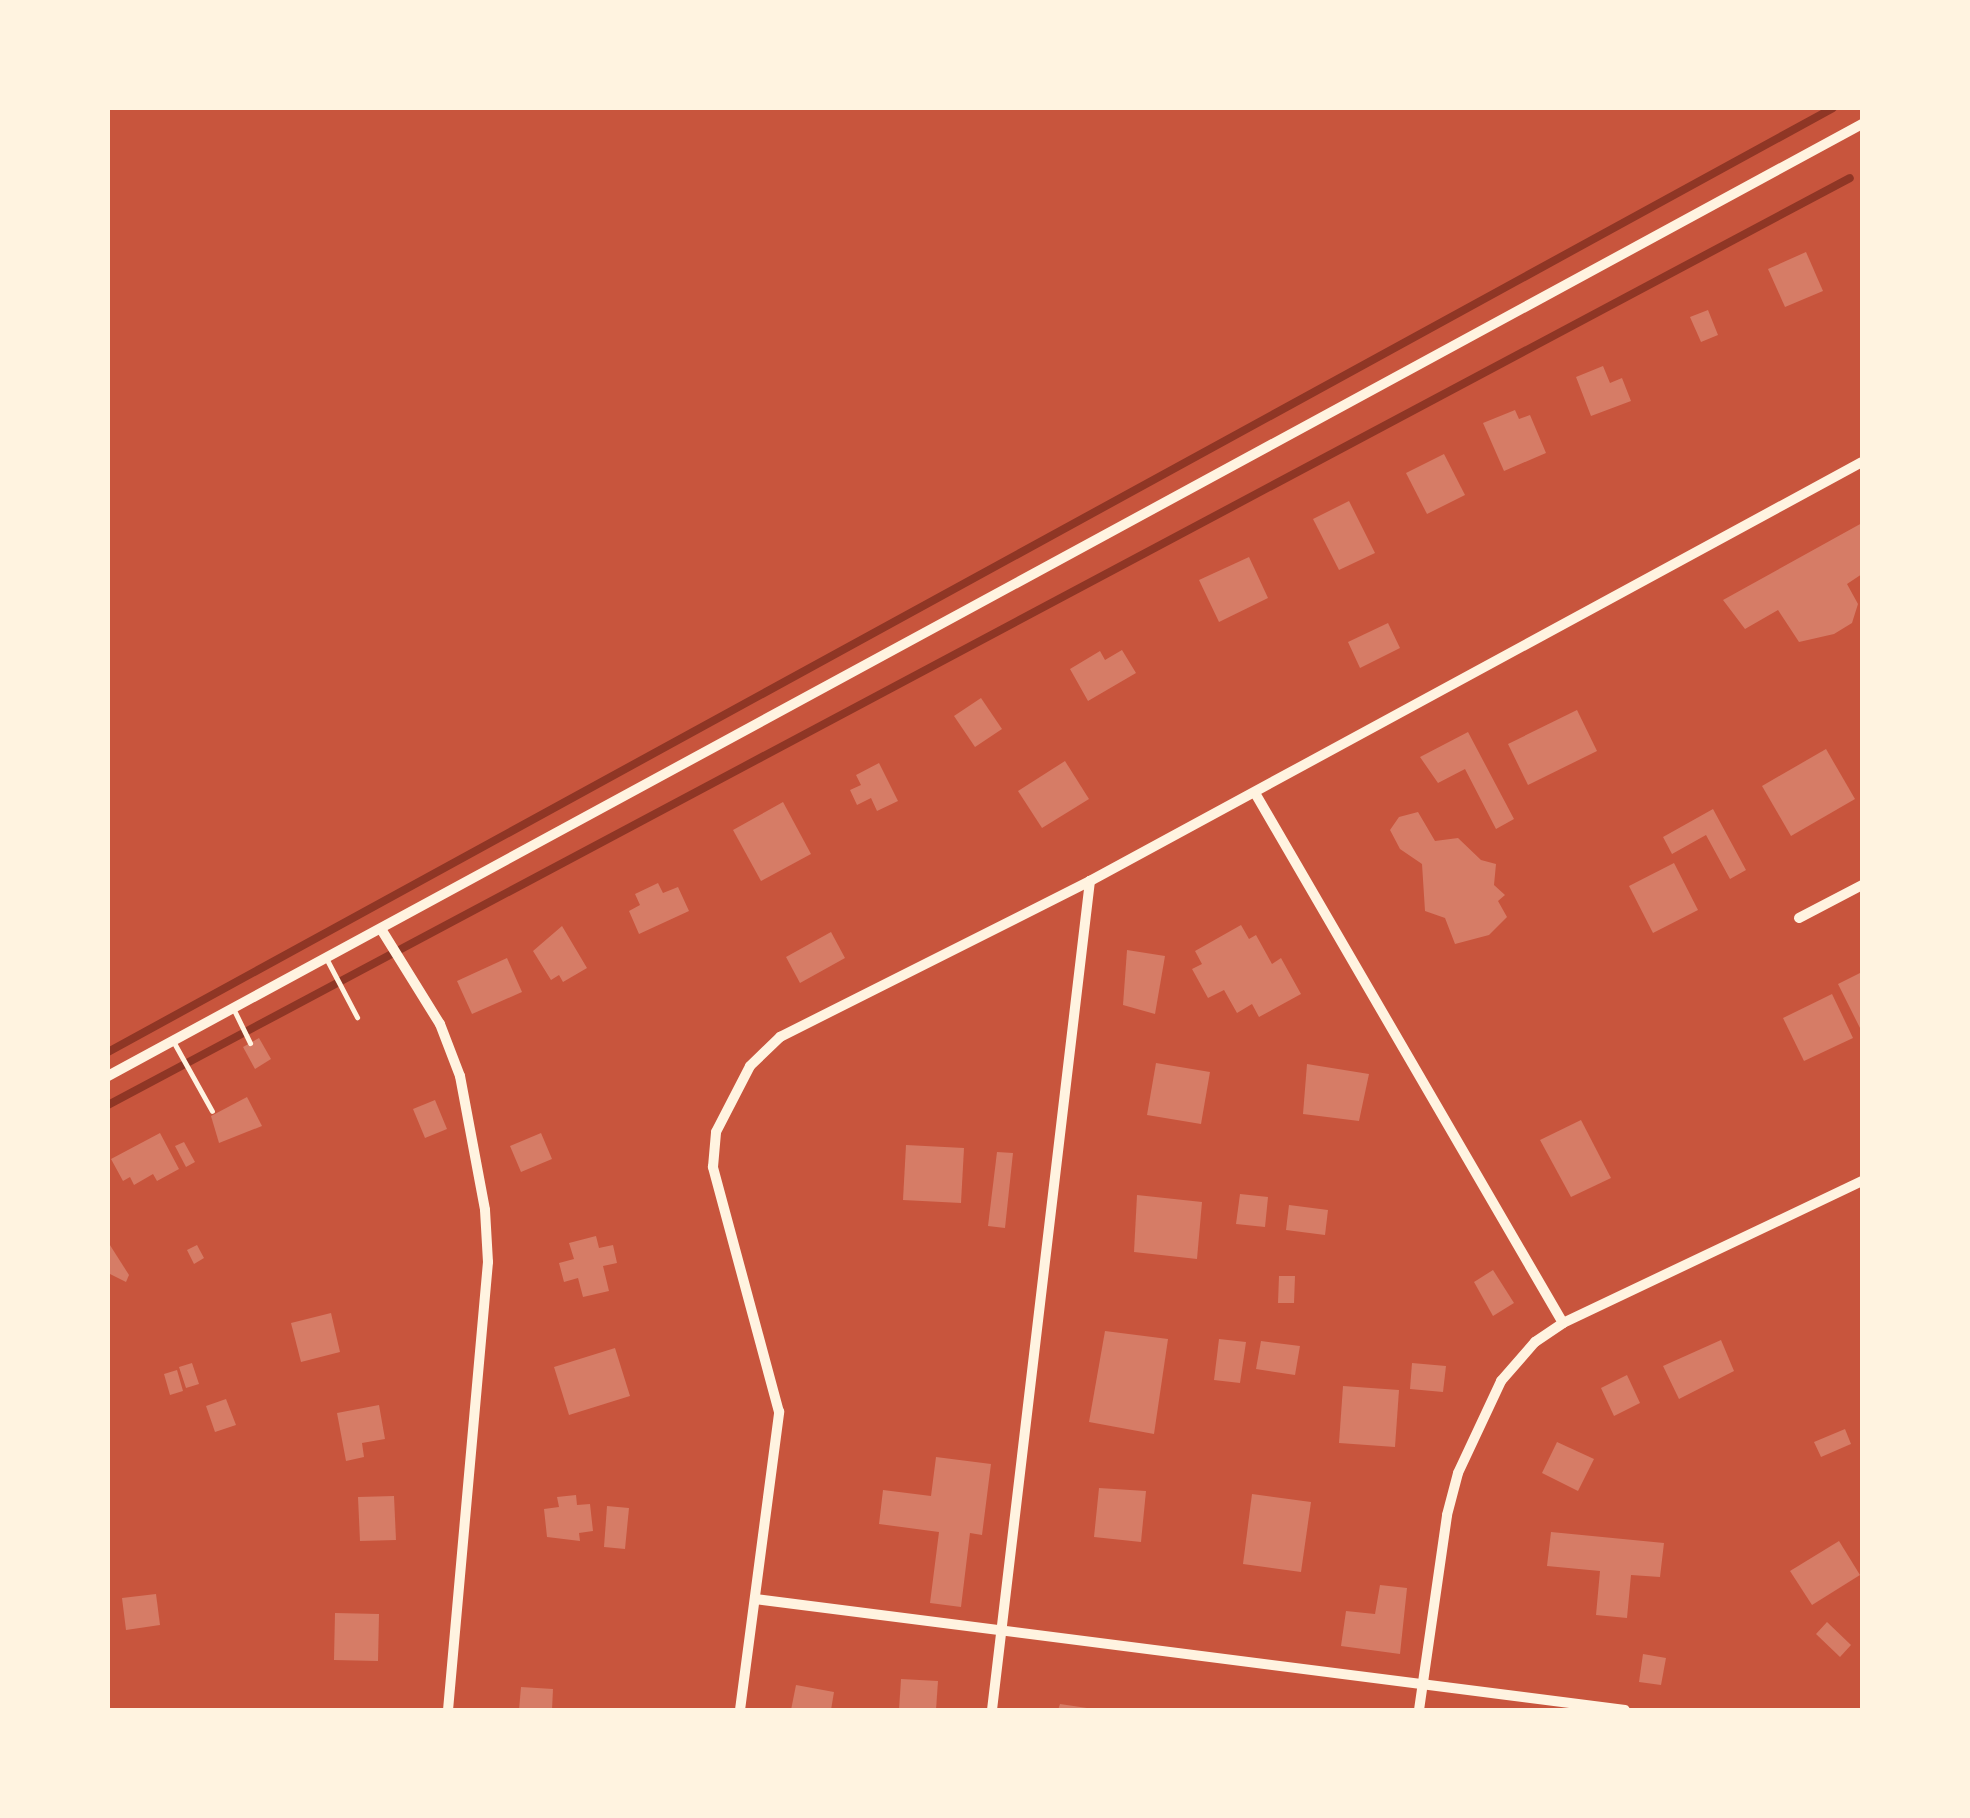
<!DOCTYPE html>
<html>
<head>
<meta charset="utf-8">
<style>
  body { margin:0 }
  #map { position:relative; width:1970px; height:1818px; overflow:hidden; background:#c8553d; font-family:"Sofia Sans Condensed",sans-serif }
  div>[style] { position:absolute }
  .stream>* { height:8px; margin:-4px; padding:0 4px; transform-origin:4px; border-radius:4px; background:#8f3625 }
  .building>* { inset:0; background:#d67c66 }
  .service>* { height:5px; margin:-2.5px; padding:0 2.5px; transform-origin:2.5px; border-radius:2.5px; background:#fff3e0 }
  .minor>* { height:10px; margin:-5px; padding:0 5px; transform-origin:5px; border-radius:5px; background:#fff3e0 }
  span { translate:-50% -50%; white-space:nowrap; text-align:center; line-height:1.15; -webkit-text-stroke:8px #fff3e0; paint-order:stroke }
  .frame { position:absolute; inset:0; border:110px solid #fff3e0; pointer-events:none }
</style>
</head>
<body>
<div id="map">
  <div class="stream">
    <i style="left:108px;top:1052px;width:1966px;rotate:-28.69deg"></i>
    <i style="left:108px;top:1105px;width:1973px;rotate:-28.02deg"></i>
  </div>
  <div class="building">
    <i style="clip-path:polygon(1806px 252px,1823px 291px,1785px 307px,1768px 269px)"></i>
    <i style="clip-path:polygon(1708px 310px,1718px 335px,1701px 342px,1690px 317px)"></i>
    <i style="clip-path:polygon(1603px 366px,1610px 383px,1622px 378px,1631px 401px,1591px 416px,1576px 377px)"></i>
    <i style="clip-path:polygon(1515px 410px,1519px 419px,1530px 415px,1546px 453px,1504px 471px,1483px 423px)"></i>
    <i style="clip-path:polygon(1444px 454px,1465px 495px,1427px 514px,1406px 473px)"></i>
    <i style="clip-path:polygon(1349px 501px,1375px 553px,1339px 570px,1313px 519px)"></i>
    <i style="clip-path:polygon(1862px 523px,1862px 574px,1847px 584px,1858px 604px,1852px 623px,1834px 634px,1799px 642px,1778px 610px,1745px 629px,1723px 600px)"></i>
    <i style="clip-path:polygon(1249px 557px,1268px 598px,1219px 622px,1199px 580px)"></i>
    <i style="clip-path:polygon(1388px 623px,1400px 648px,1360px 668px,1348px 642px)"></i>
    <i style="clip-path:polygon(1122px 650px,1136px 673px,1088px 701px,1070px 669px,1100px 651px,1105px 660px)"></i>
    <i style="clip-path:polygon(981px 698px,1002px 729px,975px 747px,954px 716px)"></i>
    <i style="clip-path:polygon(1577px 710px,1597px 751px,1528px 785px,1508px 744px)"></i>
    <i style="clip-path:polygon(1468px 732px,1514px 819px,1496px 829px,1465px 769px,1438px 783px,1420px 757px)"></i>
    <i style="clip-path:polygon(1826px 749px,1855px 799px,1791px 836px,1762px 786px)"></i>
    <i style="clip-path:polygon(1065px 761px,1089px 799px,1042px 828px,1018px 791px)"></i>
    <i style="clip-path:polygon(879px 763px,898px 801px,877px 811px,871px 798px,857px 805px,850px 790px,861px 785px,856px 775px)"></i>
    <i style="clip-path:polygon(783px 802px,811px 854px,761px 881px,733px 830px)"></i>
    <i style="clip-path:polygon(1713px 809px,1746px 870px,1730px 879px,1706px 835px,1672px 854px,1663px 837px)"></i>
    <i style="clip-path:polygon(1418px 812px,1435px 841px,1458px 838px,1481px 860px,1496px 864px,1494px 885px,1505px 895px,1498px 901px,1507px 917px,1489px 935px,1455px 944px,1445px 918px,1425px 911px,1422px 864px,1400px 849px,1390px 830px,1399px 817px)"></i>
    <i style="clip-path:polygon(1674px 863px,1698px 910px,1653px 933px,1629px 886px)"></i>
    <i style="clip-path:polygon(658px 883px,663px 893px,678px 887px,689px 911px,639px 934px,629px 911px,640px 905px,635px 894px)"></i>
    <i style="clip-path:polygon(1241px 925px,1249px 939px,1256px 935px,1272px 964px,1281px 958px,1301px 994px,1259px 1017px,1252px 1004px,1237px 1013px,1224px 990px,1208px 998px,1192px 969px,1202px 964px,1195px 951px)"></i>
    <i style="clip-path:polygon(562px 926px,587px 968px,563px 982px,559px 975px,551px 980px,533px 951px)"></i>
    <i style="clip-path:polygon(831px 932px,845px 958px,800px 983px,786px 957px)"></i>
    <i style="clip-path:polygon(1127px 950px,1165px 956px,1155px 1014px,1123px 1005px)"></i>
    <i style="clip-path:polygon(507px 958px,522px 992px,472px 1014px,457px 981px)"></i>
    <i style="clip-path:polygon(1860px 973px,1862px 978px,1862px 1032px,1838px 984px)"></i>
    <i style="clip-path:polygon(1832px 994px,1853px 1038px,1804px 1061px,1783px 1018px)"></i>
    <i style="clip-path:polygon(259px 1038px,271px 1059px,255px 1069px,243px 1047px)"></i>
    <i style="clip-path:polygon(1156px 1063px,1210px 1072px,1201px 1124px,1147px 1115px)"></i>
    <i style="clip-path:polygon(1307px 1064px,1369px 1074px,1359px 1121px,1303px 1114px)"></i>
    <i style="clip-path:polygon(247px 1097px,262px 1126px,219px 1143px,211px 1116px)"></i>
    <i style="clip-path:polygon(435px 1100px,447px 1129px,425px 1138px,413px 1109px)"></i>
    <i style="clip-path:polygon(1581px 1120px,1611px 1178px,1571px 1197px,1540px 1140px)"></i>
    <i style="clip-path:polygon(160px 1133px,179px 1169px,157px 1181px,153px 1174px,134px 1185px,130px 1177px,123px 1181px,111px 1159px)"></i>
    <i style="clip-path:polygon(541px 1133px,552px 1159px,521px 1172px,510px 1146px)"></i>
    <i style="clip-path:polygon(184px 1142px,195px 1162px,186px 1167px,175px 1146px)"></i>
    <i style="clip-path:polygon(906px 1145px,964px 1148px,961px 1203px,903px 1200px)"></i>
    <i style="clip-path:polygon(997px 1152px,1013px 1153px,1005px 1228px,988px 1226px)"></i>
    <i style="clip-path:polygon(1240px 1194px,1268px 1197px,1265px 1227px,1236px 1224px)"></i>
    <i style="clip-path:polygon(1137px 1195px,1202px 1202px,1197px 1259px,1134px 1252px)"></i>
    <i style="clip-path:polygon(1289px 1205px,1328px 1210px,1325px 1235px,1286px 1230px)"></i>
    <i style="clip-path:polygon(596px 1236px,599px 1248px,613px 1245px,617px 1263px,603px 1266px,609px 1291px,583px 1297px,578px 1278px,564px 1282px,559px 1263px,574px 1259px,569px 1243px)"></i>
    <i style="clip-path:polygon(108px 1242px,129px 1275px,126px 1282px,108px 1273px)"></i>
    <i style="clip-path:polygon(197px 1245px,204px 1258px,194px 1264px,187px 1250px)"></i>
    <i style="clip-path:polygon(1493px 1270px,1514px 1303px,1493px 1316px,1474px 1282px)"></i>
    <i style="clip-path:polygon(1279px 1276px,1295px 1276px,1294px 1303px,1278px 1303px)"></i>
    <i style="clip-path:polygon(331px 1313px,340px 1352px,301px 1362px,291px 1323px)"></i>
    <i style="clip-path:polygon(1105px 1331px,1168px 1339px,1154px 1434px,1089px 1422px)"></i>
    <i style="clip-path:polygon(1219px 1339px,1246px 1342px,1240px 1383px,1214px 1380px)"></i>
    <i style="clip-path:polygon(1721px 1340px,1734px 1371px,1679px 1399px,1663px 1366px)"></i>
    <i style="clip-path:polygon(1261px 1341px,1300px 1346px,1295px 1375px,1256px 1369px)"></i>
    <i style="clip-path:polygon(615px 1348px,630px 1396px,569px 1415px,554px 1367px)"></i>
    <i style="clip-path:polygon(192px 1363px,199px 1384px,186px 1388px,179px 1367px)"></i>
    <i style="clip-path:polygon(1412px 1363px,1446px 1366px,1443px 1392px,1410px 1389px)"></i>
    <i style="clip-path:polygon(177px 1370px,183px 1391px,170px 1395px,164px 1374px)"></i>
    <i style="clip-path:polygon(1627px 1375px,1640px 1403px,1614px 1416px,1601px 1388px)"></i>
    <i style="clip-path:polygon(1343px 1386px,1399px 1390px,1395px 1447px,1339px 1443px)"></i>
    <i style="clip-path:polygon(226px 1399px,236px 1425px,215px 1432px,206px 1406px)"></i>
    <i style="clip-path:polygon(379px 1405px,385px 1439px,362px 1443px,364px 1457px,346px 1461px,337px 1413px)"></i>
    <i style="clip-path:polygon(1845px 1429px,1851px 1444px,1821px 1457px,1814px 1442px)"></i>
    <i style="clip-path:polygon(1557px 1442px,1594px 1459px,1578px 1491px,1542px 1473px)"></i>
    <i style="clip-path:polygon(936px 1457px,991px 1464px,982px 1535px,970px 1533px,961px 1607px,930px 1603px,939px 1532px,879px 1524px,883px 1490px,931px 1496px)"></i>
    <i style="clip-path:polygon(1099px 1488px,1146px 1491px,1141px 1542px,1094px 1537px)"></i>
    <i style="clip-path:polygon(1252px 1494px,1311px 1502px,1301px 1572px,1243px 1564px)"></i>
    <i style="clip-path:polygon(576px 1495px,577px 1505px,590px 1504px,593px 1531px,579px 1533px,580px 1541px,547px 1537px,544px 1509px,559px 1507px,557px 1497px)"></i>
    <i style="clip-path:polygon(394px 1496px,396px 1540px,360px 1541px,358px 1497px)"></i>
    <i style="clip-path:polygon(607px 1506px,629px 1508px,625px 1549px,604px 1547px)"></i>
    <i style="clip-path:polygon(1551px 1532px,1664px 1543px,1660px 1577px,1631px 1575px,1627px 1618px,1596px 1615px,1600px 1571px,1547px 1566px)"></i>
    <i style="clip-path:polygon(1839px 1541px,1860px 1575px,1812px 1605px,1790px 1571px)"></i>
    <i style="clip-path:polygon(1380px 1585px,1407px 1588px,1400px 1654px,1341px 1646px,1346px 1611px,1375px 1614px)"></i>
    <i style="clip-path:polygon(156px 1594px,160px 1625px,126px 1630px,122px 1598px)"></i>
    <i style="clip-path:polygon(335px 1613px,379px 1614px,378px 1661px,334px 1660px)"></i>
    <i style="clip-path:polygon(1827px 1622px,1851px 1645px,1840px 1657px,1816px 1634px)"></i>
    <i style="clip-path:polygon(1643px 1654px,1666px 1658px,1661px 1685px,1639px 1682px)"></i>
    <i style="clip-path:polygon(901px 1679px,938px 1681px,936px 1710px,899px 1710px)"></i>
    <i style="clip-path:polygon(796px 1685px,834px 1692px,831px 1710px,791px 1710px)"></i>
    <i style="clip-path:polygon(521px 1687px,553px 1689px,552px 1710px,519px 1710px)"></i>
    <i style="clip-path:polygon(1060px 1704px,1087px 1708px,1087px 1710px,1058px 1710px)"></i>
  </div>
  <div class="service">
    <i style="left:326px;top:958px;width:67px;rotate:62.3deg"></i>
    <i style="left:233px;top:1008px;width:39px;rotate:64deg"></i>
    <i style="left:173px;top:1041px;width:80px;rotate:60.9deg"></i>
  </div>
  <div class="minor">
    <i style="left:1255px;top:793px;width:613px;rotate:59.84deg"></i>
    <i style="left:1799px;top:918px;width:71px;rotate:-27.6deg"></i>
    <i style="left:381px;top:929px;width:112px;rotate:58.2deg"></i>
    <i style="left:440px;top:1024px;width:56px;rotate:69deg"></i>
    <i style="left:460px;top:1076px;width:136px;rotate:79.4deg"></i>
    <i style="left:485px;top:1210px;width:52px;rotate:86.7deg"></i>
    <i style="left:488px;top:1262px;width:450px;rotate:95.1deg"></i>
    <i style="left:108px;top:1076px;width:1996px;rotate:-28.49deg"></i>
    <i style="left:755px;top:1599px;width:877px;rotate:7.27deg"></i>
    <i style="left:740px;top:1710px;width:301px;rotate:-82.5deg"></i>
    <i style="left:779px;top:1412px;width:254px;rotate:-105.1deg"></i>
    <i style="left:713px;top:1167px;width:35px;rotate:-85deg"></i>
    <i style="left:716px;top:1132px;width:74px;rotate:-62.7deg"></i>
    <i style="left:750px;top:1066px;width:42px;rotate:-44deg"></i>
    <i style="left:780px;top:1037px;width:347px;rotate:-26.7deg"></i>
    <i style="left:1090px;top:881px;width:878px;rotate:-28.49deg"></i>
    <i style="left:992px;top:1710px;width:835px;rotate:-83.26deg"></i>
    <i style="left:1419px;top:1710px;width:197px;rotate:-81.8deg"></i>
    <i style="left:1447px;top:1515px;width:43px;rotate:-75.3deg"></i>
    <i style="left:1458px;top:1473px;width:102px;rotate:-64.9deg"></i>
    <i style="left:1501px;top:1381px;width:52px;rotate:-48.9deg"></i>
    <i style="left:1535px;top:1342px;width:34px;rotate:-34deg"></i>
    <i style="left:1563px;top:1323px;width:331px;rotate:-25.4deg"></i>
  </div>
  <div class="frame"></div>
</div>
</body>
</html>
